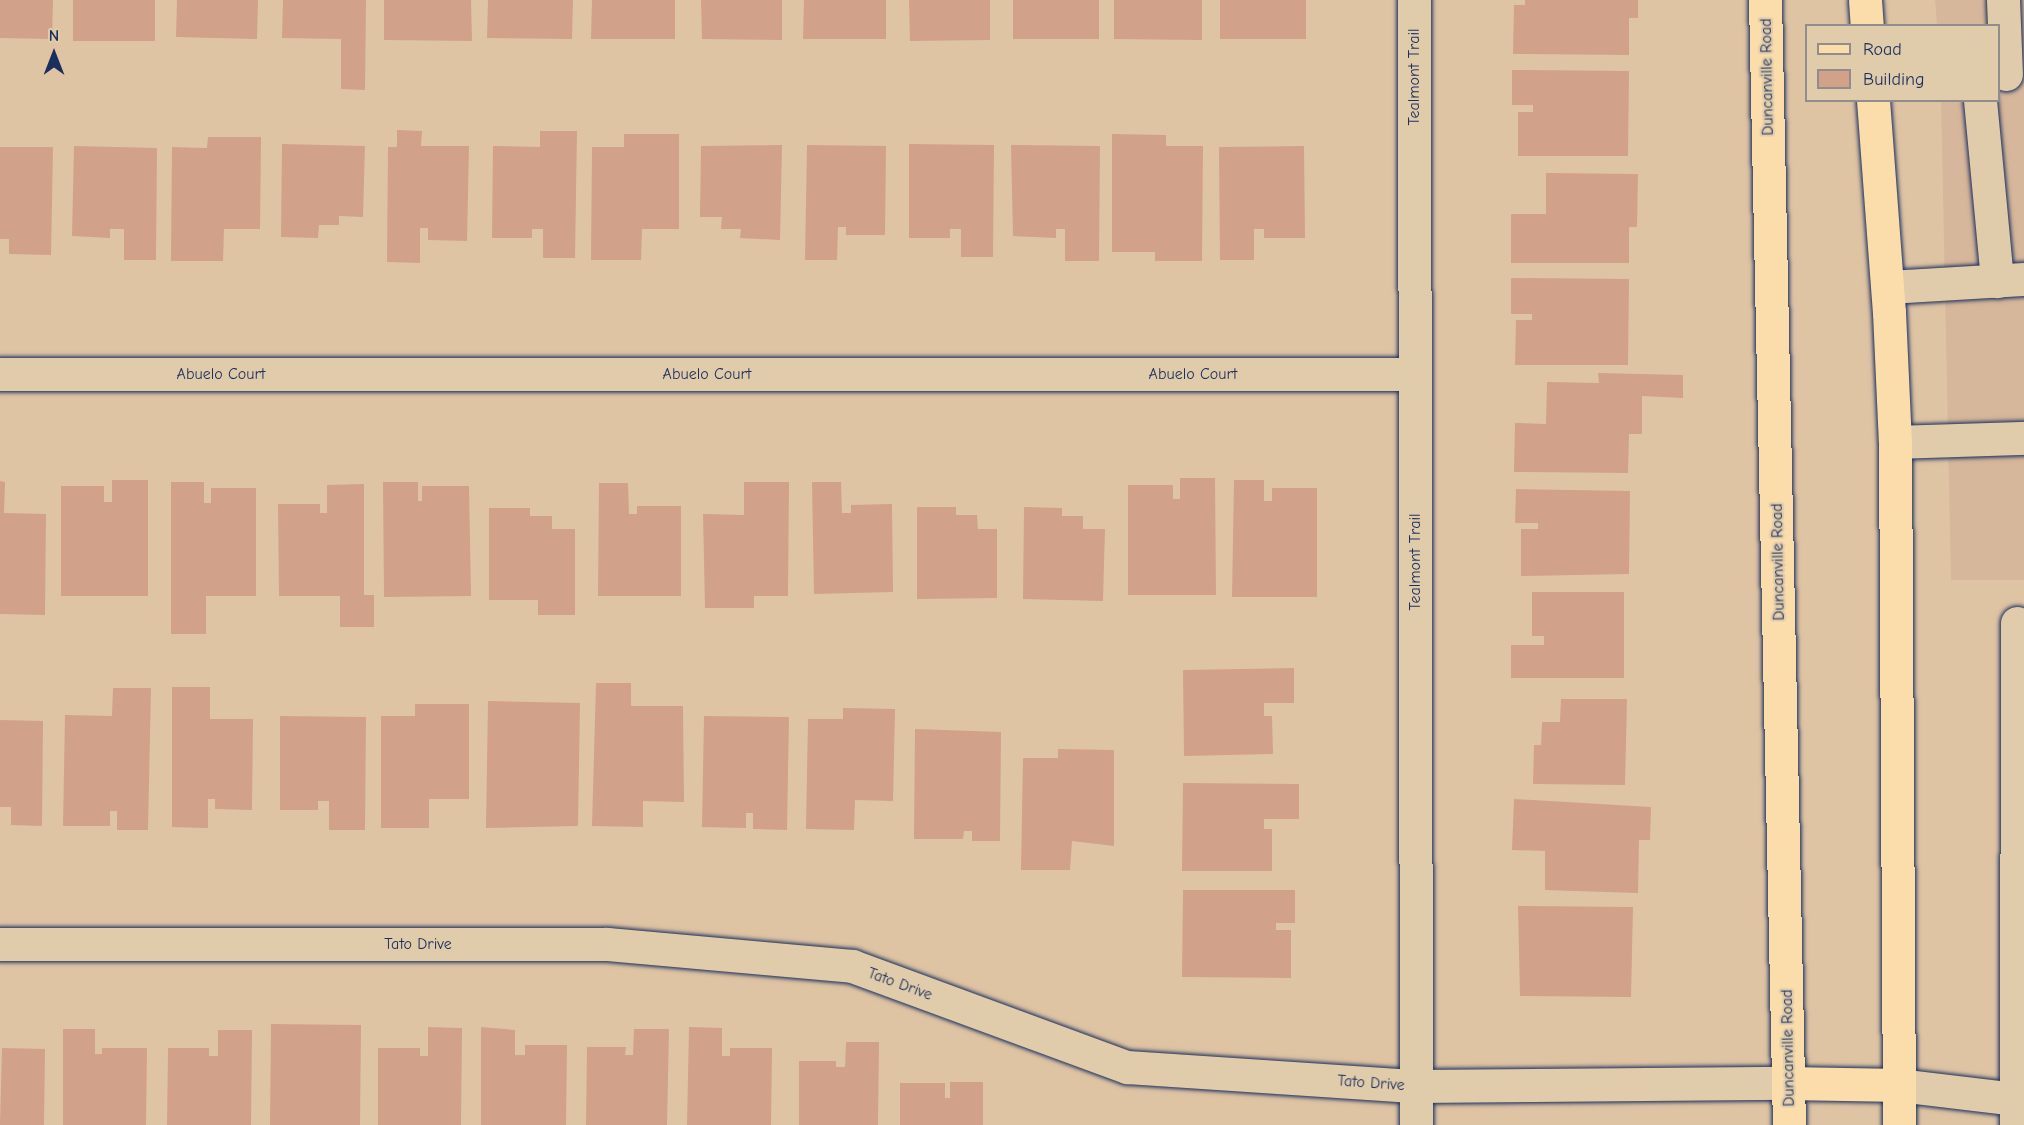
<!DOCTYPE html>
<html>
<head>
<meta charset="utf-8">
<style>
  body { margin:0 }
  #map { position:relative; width:2024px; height:1125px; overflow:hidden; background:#dfc4a4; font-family:"Comic Neue",sans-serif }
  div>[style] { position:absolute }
  .built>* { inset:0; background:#d7b79b }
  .building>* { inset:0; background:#d1a18a }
  .roads { filter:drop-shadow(0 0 2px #1b2f5e) drop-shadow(0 0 2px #1b2f5e) }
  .minor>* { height:33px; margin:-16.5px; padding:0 16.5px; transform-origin:16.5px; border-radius:16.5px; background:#e0cbaa }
  .major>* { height:33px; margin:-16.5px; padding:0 16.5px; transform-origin:16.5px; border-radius:16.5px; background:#fbddab }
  span { translate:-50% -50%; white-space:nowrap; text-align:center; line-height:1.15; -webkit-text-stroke:4.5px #e0cbaa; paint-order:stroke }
  .street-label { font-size:16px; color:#1b2f5e }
  .legend { position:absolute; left:1805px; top:24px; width:195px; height:78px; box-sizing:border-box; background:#e0cbaa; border:2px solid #918d8c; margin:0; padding:8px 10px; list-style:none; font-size:18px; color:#1b2f5e }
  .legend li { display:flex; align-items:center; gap:12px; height:30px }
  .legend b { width:30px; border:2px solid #918d8c }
  .north { position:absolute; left:24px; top:24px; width:60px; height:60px; -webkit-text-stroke:4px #e0cbaa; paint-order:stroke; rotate:0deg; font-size:16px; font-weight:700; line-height:24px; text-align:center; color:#1b2f5e }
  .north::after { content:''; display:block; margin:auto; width:21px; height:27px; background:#1b2f5e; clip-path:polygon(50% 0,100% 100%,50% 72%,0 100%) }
</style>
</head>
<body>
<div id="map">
  <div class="built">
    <i style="clip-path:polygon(1935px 0,2024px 0,2024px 580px,1951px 580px,1941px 101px,1998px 100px,1998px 26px,1937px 25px)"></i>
  </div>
  <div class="building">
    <i style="clip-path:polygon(0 0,53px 0,52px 39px,0 38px)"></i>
    <i style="clip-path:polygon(73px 0,155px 0,155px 41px,73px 41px)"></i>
    <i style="clip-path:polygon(177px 0,258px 0,257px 39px,176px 37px)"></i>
    <i style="clip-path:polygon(283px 0,366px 0,365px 90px,341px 89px,341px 39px,282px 38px)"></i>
    <i style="clip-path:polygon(384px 0,471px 0,472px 41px,384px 40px)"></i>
    <i style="clip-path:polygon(488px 0,573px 0,572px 39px,487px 38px)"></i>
    <i style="clip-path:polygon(592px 0,675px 0,675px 39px,591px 39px)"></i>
    <i style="clip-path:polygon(701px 0,782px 0,782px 40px,702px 39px)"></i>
    <i style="clip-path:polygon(804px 0,886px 0,886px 39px,803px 39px)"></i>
    <i style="clip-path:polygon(909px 0,990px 0,990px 40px,910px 41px)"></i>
    <i style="clip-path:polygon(1013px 0,1099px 0,1099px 39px,1013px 39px)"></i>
    <i style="clip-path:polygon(1114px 0,1202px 0,1202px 40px,1114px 39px)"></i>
    <i style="clip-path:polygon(1220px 0,1306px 0,1306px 39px,1220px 39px)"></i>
    <i style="clip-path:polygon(1525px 0,1638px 0,1638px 18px,1629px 18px,1629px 55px,1513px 54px,1514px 5px,1525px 5px)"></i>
    <i style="clip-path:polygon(1512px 70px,1629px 71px,1628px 156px,1518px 156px,1518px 112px,1533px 112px,1533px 105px,1512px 105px)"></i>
    <i style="clip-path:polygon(397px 130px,422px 131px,421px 146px,469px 146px,467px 241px,428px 240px,428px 228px,420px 228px,420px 263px,387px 262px,388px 147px,397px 147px)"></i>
    <i style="clip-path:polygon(540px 131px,577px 131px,575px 258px,543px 258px,543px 229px,532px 229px,532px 238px,492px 238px,493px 146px,540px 147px)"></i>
    <i style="clip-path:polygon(624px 134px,679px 134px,679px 229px,642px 229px,641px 260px,591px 260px,592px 147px,624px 147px)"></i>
    <i style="clip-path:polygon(1112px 134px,1166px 135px,1166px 146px,1203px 146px,1202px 261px,1155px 261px,1155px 252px,1112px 252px)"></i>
    <i style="clip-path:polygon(208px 137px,261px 137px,260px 229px,224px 229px,223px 261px,171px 261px,172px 147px,207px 148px)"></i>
    <i style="clip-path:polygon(282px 144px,365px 146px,363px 217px,339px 216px,339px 225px,319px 225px,318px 238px,281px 237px)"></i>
    <i style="clip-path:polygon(909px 144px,994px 145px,993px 257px,961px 257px,961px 229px,950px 229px,950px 238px,909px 238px)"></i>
    <i style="clip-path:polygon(782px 145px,780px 240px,740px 238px,741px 229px,721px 229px,722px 217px,700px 217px,701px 146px)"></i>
    <i style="clip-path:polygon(807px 145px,886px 146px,885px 235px,846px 235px,846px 227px,838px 227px,837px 260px,805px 260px)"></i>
    <i style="clip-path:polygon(1011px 145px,1100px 146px,1099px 261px,1065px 261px,1065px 229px,1056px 229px,1056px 238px,1013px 236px)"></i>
    <i style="clip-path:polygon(74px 146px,157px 148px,156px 260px,124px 260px,124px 229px,110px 229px,110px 238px,72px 236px)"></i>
    <i style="clip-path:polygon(1304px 146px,1305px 238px,1264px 238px,1264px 229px,1254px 229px,1254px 260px,1220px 260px,1219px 147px)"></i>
    <i style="clip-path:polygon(0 147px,53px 147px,51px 255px,9px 254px,9px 239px,0 239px)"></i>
    <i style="clip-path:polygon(1546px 173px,1638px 174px,1637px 227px,1629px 227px,1629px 263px,1511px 263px,1511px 214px,1546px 214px)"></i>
    <i style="clip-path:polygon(1511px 278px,1629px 279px,1628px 365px,1515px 365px,1516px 320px,1532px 320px,1532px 314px,1511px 314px)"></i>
    <i style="clip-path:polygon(1598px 373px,1683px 375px,1683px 398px,1642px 396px,1642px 434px,1629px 434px,1628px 473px,1514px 472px,1515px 423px,1546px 424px,1547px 382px,1599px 383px)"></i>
    <i style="clip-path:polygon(1180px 478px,1215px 478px,1216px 595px,1128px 595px,1128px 485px,1173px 485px,1173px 499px,1180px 499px)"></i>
    <i style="clip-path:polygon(112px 480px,148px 480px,148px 596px,61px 596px,61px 486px,104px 486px,104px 502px,112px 502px)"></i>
    <i style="clip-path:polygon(1234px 480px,1264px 480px,1264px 501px,1272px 501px,1272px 488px,1317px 488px,1317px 597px,1232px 597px)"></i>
    <i style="clip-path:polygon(0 481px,5px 482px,4px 513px,46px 514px,45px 615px,0 614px)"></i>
    <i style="clip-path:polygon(171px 482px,204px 482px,204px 503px,211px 503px,211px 488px,256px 488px,256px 596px,206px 596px,206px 634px,171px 634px)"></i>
    <i style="clip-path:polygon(383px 482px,418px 482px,418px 501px,422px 501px,422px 486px,469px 486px,471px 596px,384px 597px)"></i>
    <i style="clip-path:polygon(744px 482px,789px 482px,788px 596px,754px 596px,754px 608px,705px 608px,703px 514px,744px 515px)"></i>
    <i style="clip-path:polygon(812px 482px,841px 482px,842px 513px,851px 513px,851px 505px,892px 504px,893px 592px,814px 594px)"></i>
    <i style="clip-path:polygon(599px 483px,628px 483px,629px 514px,637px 514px,637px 506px,681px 506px,681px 596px,598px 596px)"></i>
    <i style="clip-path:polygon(364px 484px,364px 595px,374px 595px,374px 627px,340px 627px,340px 596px,279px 596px,278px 504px,320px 504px,320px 513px,327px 513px,327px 485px)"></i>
    <i style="clip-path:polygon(1516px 489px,1630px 491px,1629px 574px,1521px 576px,1521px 529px,1538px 529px,1538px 523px,1515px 523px)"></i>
    <i style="clip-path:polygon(917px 507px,956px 507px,956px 515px,977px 515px,978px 529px,997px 529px,997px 598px,917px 599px)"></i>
    <i style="clip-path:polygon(1024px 507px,1062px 508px,1062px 516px,1083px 516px,1083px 529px,1105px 529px,1103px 601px,1023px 599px)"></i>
    <i style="clip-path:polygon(489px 508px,530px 508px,530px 516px,552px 516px,552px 529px,575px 529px,575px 615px,538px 615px,538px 600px,489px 600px)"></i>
    <i style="clip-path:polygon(1532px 592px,1624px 592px,1624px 678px,1511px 678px,1511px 645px,1544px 645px,1544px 636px,1532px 636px)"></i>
    <i style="clip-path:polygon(1294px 668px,1294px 703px,1264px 703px,1264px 716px,1272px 716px,1273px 754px,1184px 756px,1183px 670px)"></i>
    <i style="clip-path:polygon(596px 683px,631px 683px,631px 706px,683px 706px,684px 802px,643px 801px,643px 827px,592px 826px)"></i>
    <i style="clip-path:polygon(172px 687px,210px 687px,210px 719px,253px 719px,252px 810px,215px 809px,215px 799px,208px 799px,208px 828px,172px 827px)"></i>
    <i style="clip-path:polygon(113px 688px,151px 688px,148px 830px,117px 830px,117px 811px,110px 811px,110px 826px,63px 826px,65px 715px,112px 716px)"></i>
    <i style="clip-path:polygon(1561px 699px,1627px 699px,1625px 785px,1533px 784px,1534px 745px,1541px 745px,1542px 722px,1560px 722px)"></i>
    <i style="clip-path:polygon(488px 701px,580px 703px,578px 826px,486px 828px)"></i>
    <i style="clip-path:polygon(415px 704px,469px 704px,469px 799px,429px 799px,429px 828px,381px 828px,381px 716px,415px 716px)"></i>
    <i style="clip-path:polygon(843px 708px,895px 709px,893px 801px,855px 800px,854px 830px,806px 829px,808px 719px,843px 719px)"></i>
    <i style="clip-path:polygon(280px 716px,366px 717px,365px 830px,329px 830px,329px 801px,318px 801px,318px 810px,280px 810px)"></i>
    <i style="clip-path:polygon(704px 716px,789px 717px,787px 830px,753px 829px,753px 813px,746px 813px,746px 828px,702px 827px)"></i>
    <i style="clip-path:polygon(0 720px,43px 721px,42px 826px,11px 825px,11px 807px,0 807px)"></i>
    <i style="clip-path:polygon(915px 729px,1001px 732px,1000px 841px,972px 841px,972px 831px,964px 831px,963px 839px,914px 839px)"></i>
    <i style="clip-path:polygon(1058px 749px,1114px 750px,1114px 846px,1072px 841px,1070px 870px,1021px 870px,1023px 758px,1058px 758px)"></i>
    <i style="clip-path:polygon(1183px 783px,1299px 784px,1299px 819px,1264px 819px,1264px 829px,1272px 829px,1272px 871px,1182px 871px)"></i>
    <i style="clip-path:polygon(1514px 799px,1651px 807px,1650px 840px,1639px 840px,1638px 893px,1545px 890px,1545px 851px,1512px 850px)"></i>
    <i style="clip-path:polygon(1183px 890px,1295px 890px,1295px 923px,1276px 923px,1276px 930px,1291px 930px,1291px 978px,1182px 977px)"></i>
    <i style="clip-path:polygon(1518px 906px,1633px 907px,1631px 997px,1520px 996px)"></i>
    <i style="clip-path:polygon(271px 1024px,361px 1025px,360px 1125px,270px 1125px)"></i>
    <i style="clip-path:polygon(428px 1027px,462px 1028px,461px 1125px,378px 1125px,378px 1048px,420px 1048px,420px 1056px,428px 1056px)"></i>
    <i style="clip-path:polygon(481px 1027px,515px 1030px,515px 1055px,525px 1055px,525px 1045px,567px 1045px,566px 1125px,481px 1125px)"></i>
    <i style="clip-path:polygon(689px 1027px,722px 1028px,722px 1056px,730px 1056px,730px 1048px,772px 1048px,771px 1125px,687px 1125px)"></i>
    <i style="clip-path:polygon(63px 1029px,95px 1029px,95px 1054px,102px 1054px,102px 1048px,147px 1048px,146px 1125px,63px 1125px)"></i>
    <i style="clip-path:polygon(634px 1029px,669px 1029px,667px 1125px,586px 1125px,587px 1047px,626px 1047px,625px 1055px,633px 1055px)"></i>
    <i style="clip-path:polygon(218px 1030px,252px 1030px,251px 1125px,167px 1125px,168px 1048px,209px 1048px,209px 1056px,218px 1056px)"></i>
    <i style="clip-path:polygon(846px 1042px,879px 1042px,878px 1125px,799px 1125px,799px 1061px,836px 1061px,836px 1067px,845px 1067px)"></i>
    <i style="clip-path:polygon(2px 1048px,45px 1049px,44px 1125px,0 1125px)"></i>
    <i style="clip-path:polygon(950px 1082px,983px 1082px,983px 1125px,900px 1125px,900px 1083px,945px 1083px,945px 1098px,950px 1098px)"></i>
  </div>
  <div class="roads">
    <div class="minor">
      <i style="left:1414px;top:0;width:1125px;rotate:89.9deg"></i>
      <i style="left:2003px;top:0;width:74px;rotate:87.7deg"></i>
      <i style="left:1980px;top:100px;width:182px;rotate:84.6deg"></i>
      <i style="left:1888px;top:287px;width:136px;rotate:-3.4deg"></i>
      <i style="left:0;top:374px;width:1415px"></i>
      <i style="left:1895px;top:442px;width:129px;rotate:-1.8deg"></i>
      <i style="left:0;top:944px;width:607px"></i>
      <i style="left:607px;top:944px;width:246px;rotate:5.1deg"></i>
      <i style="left:852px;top:966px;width:293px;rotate:20.2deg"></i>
      <i style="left:1127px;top:1067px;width:290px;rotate:3.8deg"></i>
      <i style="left:1416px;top:1086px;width:373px;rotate:-0.5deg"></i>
      <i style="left:1899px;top:1085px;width:126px;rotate:6.8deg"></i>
      <i style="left:2016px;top:1125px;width:502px;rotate:-89.89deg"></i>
    </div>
    <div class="major">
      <i style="left:1765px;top:0;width:1125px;rotate:88.78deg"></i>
      <i style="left:1865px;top:0;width:26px;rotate:86deg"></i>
      <i style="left:1873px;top:100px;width:213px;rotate:85.7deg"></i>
      <i style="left:1889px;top:312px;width:130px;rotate:87.4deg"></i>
      <i style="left:1895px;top:442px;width:683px;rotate:89.66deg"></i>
      <i style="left:1789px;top:1083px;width:110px;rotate:1deg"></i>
    </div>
  </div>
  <div class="street-label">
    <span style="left:1414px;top:77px;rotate:-90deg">Tealmont Trail</span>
    <span style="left:1767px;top:77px;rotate:-91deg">Duncanville Road</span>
    <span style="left:221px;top:374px">Abuelo Court</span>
    <span style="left:707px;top:374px">Abuelo Court</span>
    <span style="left:1193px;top:374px">Abuelo Court</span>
    <span style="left:1415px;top:562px;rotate:-90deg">Tealmont Trail</span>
    <span style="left:1778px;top:562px;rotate:-91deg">Duncanville Road</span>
    <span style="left:418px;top:944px">Tato Drive</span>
    <span style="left:900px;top:984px;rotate:20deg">Tato Drive</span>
    <span style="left:1788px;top:1048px;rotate:-91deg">Duncanville Road</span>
    <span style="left:1371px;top:1083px;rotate:4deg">Tato Drive</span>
  </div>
  <ul class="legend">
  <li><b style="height:8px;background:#fbddab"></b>Road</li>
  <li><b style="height:16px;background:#d1a18a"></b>Building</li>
  </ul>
  <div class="north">N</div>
</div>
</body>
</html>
